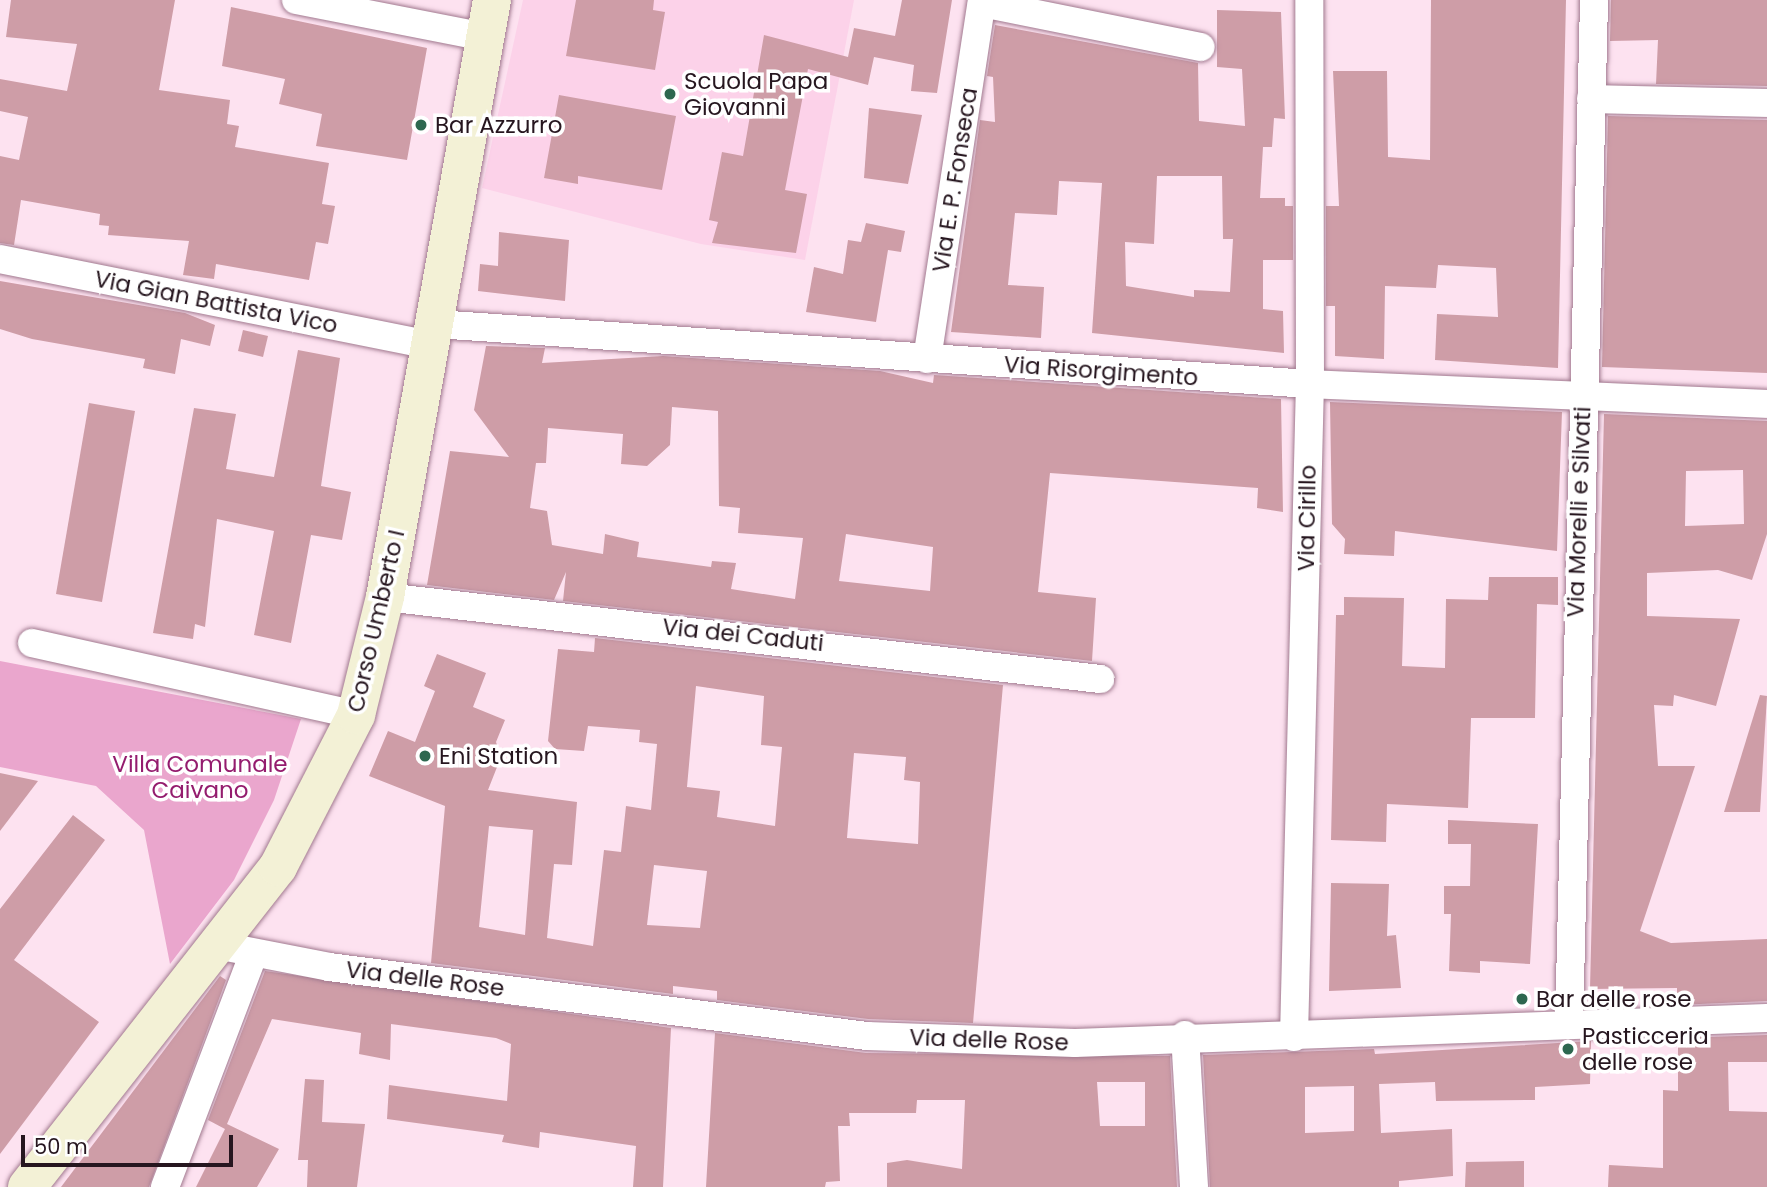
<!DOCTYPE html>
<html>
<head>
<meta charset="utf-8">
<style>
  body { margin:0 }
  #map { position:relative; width:1767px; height:1187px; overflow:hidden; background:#fde2f0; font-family:Poppins,sans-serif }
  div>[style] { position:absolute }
  .built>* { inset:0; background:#fcd2e9 }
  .green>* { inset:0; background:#eaa6cd }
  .building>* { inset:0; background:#ce9da7 }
  .roads { filter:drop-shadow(0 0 2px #a1798f) drop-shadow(0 0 2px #a1798f) }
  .minor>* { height:28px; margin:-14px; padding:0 14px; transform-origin:14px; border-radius:14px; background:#fff }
  .secondary>* { height:38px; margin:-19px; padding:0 19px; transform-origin:19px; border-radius:19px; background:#f3f1d6 }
  .dots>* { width:19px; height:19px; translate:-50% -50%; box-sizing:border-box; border:4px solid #fff; border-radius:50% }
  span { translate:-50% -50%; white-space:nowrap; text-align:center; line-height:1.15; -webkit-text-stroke:7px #fff; paint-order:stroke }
  .poi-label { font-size:23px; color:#26161f }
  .left { translate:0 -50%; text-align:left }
  .street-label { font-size:23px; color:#26161f }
  .park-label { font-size:23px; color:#941c6e }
  .scale { position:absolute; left:21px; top:1135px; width:212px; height:32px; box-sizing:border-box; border:4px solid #26161f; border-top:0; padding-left:9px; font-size:21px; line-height:24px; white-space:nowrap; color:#26161f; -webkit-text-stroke:5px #fff; paint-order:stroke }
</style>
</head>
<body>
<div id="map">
  <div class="built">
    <i style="clip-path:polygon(523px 0,854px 0,805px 260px,701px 244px,482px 188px)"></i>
  </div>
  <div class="green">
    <i style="clip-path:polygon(0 661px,301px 719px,274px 800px,234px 880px,170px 964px,144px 830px,96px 786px,0 767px)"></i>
  </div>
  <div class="building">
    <i style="clip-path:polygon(11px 0,175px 0,159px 90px,230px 100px,227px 124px,239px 126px,235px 147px,329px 163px,322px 204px,335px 206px,328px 244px,316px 242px,309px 280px,216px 264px,214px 279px,183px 275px,189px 241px,108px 235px,109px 226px,99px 225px,100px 214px,21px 200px,14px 245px,0 243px,0 156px,19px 160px,28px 117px,0 111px,0 79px,67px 91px,77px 44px,6px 37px)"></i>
    <i style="clip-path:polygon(576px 0,654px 0,653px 10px,665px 12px,655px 70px,566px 56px)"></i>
    <i style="clip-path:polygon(902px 0,952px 0,937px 93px,911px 91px,914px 65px,874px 57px,868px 85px,808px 69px,785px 190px,807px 194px,796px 253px,712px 243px,718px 222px,709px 220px,722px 152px,743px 156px,764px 35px,848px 57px,854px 28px,895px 36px)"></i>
    <i style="clip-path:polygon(1431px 0,1566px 0,1558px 368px,1435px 360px,1437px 314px,1498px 317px,1496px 268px,1438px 265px,1436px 288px,1385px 286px,1384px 359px,1335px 356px,1335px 306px,1326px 306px,1326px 206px,1339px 206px,1333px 71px,1387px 71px,1388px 157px,1430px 160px)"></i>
    <i style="clip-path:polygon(1611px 0,1767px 0,1767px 86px,1656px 84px,1658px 40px,1610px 41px)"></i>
    <i style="clip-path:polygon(231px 7px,427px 48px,407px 160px,316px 146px,322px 114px,279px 104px,285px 79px,222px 66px)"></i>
    <i style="clip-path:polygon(evenodd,1217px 10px,1281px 12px,1285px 119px,1274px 118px,1272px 147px,1263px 147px,1260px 198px,1285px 198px,1285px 206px,1293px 206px,1293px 260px,1263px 260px,1263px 309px,1283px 311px,1284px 353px,1092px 333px,1102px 183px,1059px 181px,1057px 215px,1015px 213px,1008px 285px,1044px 287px,1041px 338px,951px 332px,980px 120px,995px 122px,993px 77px,987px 76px,995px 25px,1198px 63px,1199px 121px,1245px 126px,1242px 69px,1217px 67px,1217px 10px,1157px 176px,1222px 176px,1223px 239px,1233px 239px,1230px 292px,1194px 290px,1194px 297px,1126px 286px,1125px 242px,1154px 244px,1157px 176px)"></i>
    <i style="clip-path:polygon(559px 95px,676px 116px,662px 190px,578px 176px,578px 184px,544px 178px)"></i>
    <i style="clip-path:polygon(869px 108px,922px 115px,908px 184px,864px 178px)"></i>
    <i style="clip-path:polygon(1608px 116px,1767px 120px,1767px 373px,1602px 367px)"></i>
    <i style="clip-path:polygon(866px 223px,905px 231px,901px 252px,888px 250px,876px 322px,806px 312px,814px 267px,843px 274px,848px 240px,861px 242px)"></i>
    <i style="clip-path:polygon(499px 232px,569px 240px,565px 301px,478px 291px,480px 264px,498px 266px)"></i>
    <i style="clip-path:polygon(0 281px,185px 313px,215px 325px,210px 346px,181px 339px,175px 374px,143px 368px,145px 359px,32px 339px,0 329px)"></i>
    <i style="clip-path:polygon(243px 330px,268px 336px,263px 357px,238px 351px)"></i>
    <i style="clip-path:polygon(evenodd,486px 346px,545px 348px,542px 363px,663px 356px,880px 371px,933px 383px,934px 375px,1281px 399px,1283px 512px,1257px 508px,1258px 488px,1050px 473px,1038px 592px,1096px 598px,1092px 661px,563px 601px,566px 572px,554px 600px,427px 585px,450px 451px,509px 457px,474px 410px,486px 346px,672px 407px,718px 411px,719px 506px,740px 508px,738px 533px,803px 538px,795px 599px,731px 589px,736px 563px,712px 561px,711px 567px,637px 557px,639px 542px,605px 534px,603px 554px,552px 545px,547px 511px,530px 508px,536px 463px,546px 463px,548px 428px,623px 434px,621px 464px,647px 466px,670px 445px,672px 407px,486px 346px,846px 534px,933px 547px,930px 591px,839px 581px,846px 534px)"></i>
    <i style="clip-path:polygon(298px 350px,340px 358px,321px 486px,351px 492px,342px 540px,311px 535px,291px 643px,254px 635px,274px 531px,217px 519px,205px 627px,195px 624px,193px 639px,153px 633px,194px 408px,236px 414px,226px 469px,274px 477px)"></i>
    <i style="clip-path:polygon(1330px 402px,1562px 412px,1557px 551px,1395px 531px,1394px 556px,1344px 554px,1345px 539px,1332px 524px)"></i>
    <i style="clip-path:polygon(89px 403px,135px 411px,102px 602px,56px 594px)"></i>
    <i style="clip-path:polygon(evenodd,1604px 414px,1767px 421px,1767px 534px,1752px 580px,1718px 570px,1647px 573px,1647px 616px,1740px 619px,1716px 706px,1674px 695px,1673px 706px,1654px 705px,1658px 766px,1695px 766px,1640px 931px,1671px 943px,1767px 939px,1767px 1001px,1677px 1005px,1677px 988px,1590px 989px,1604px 414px,1743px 470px,1744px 524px,1685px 526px,1686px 471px,1743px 470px)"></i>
    <i style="clip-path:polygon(1489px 577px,1558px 577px,1558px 605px,1537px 604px,1535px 718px,1471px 718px,1468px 808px,1387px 804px,1386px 842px,1331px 840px,1336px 615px,1344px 615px,1344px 597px,1404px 598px,1402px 666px,1445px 668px,1446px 599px,1488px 600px)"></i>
    <i style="clip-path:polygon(evenodd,595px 638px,1003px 685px,973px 1023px,868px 1019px,717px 1000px,717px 991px,673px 986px,673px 994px,431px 963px,445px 806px,369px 776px,388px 731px,415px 742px,435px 691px,424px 686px,437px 654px,486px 673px,473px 707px,505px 720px,496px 742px,501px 757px,488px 790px,577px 802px,572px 865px,554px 864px,547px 938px,593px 946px,604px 850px,621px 852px,626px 806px,651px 810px,657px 744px,639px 742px,640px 730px,588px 726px,584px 751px,555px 749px,548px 741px,558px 649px,594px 652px,595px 638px,696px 686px,764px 696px,761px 745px,782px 747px,775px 826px,717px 817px,720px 791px,687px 787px,696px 686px,595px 638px,854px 753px,906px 757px,904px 780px,920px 782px,918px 844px,847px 838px,854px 753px,595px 638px,489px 826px,533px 830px,525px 935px,479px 927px,489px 826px,595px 638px,654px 865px,707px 871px,700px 928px,647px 925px,654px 865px)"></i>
    <i style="clip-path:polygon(1760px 695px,1767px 696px,1760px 812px,1724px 812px)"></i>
    <i style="clip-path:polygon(0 773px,38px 781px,0 831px)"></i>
    <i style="clip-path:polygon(73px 815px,105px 840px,14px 960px,99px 1022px,0 1154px,0 909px)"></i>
    <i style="clip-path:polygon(1448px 820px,1538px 824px,1530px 964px,1480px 961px,1480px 973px,1449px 971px,1451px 914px,1444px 914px,1444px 886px,1470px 886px,1471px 844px,1448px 844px)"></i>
    <i style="clip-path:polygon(1331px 883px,1389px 884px,1387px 936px,1396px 935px,1401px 988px,1329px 991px)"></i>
    <i style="clip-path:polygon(265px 971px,671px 1028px,663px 1187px,633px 1187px,636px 1146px,540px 1132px,539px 1148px,502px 1142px,504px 1135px,387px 1119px,389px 1085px,507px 1101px,511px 1044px,496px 1038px,391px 1024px,390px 1060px,359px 1054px,361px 1033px,272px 1019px,227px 1124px,279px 1149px,257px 1187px,196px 1187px,225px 1129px,208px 1120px)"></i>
    <i style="clip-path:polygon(220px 976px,226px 980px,149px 1187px,61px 1187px)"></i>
    <i style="clip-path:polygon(evenodd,715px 1033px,866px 1053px,1170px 1056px,1177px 1187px,887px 1187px,887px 1163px,907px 1160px,962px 1169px,965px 1100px,917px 1100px,916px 1113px,849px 1113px,850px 1126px,838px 1126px,840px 1181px,826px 1182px,825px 1187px,706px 1187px,715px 1033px,1097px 1082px,1145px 1082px,1145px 1126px,1100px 1126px,1097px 1082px)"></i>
    <i style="clip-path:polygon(1767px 1035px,1767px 1062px,1728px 1062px,1729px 1111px,1767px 1112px,1767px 1187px,1608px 1187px,1609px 1165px,1663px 1168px,1663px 1090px,1678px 1091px,1678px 1038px)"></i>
    <i style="clip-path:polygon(evenodd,1591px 1041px,1590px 1084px,1535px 1087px,1535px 1100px,1436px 1101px,1435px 1082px,1379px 1084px,1381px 1133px,1452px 1129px,1453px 1176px,1399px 1181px,1399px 1187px,1210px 1187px,1203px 1055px,1374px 1049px,1375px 1054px,1591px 1041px,1354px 1086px,1354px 1131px,1305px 1133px,1305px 1087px,1354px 1086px)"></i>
    <i style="clip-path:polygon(305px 1079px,324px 1080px,322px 1122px,365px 1124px,357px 1187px,307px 1187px,308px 1160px,298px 1160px)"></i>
    <i style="clip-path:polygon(1524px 1161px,1524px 1187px,1465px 1187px,1466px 1162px)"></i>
  </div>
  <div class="roads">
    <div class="minor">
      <i style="left:296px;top:0;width:193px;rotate:11.1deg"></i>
      <i style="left:982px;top:3px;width:223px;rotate:11.4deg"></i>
      <i style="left:1591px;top:99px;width:176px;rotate:1.3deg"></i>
      <i style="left:0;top:259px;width:440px;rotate:11.3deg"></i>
      <i style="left:436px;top:324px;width:876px;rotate:3.93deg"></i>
      <i style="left:1310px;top:384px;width:457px;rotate:2.5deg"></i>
      <i style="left:927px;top:359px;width:363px;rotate:-81.3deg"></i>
      <i style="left:385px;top:597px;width:720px;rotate:6.54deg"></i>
      <i style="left:32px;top:643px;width:332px;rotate:12.5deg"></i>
      <i style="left:216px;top:945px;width:115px;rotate:11deg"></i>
      <i style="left:329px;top:967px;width:542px;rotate:7.31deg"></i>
      <i style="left:867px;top:1036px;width:208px;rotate:1.9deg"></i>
      <i style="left:1075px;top:1043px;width:692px;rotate:-2.07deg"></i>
      <i style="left:1569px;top:1025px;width:1025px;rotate:-88.6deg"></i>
      <i style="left:1185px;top:1035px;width:152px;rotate:86.6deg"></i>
      <i style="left:1294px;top:1037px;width:653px;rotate:-88.6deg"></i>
      <i style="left:1310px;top:384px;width:384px;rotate:-90.1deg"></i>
      <i style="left:165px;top:1187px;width:250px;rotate:-69.2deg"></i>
    </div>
    <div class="secondary">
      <i style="left:27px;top:1187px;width:407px;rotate:-51.9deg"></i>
      <i style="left:278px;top:867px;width:171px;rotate:-62.8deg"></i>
      <i style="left:356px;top:715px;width:122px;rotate:-76.2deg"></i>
      <i style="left:385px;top:597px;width:607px;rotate:-79.84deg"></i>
    </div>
  </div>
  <div class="dots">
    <i style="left:670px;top:94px;background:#2d674f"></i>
    <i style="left:421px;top:125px;background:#2d674f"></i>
    <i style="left:425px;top:756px;background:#2d674f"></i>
    <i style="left:1522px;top:999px;background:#2d674f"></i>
    <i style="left:1568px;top:1049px;background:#2d674f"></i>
  </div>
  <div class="poi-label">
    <span class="left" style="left:684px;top:94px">Scuola Papa<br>Giovanni</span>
    <span class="left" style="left:435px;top:125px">Bar Azzurro</span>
    <span class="left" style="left:439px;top:756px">Eni Station</span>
    <span class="left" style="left:1536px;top:999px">Bar delle rose</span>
    <span class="left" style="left:1582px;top:1049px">Pasticceria<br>delle rose</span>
  </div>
  <div class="street-label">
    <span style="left:955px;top:180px;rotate:-81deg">Via E. P. Fonseca</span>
    <span style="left:216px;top:302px;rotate:11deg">Via Gian Battista Vico</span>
    <span style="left:1101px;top:371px;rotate:4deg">Via Risorgimento</span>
    <span style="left:1579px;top:512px;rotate:-88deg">Via Morelli e Silvati</span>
    <span style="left:1307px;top:518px;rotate:-89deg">Via Cirillo</span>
    <span style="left:376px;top:621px;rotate:-77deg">Corso Umberto I</span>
    <span style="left:743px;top:635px;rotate:6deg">Via dei Caduti</span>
    <span style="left:425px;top:979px;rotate:7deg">Via delle Rose</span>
    <span style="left:989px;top:1040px;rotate:2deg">Via delle Rose</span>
  </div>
  <div class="park-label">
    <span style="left:200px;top:777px">Villa Comunale<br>Caivano</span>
  </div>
  <div class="scale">50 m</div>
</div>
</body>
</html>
